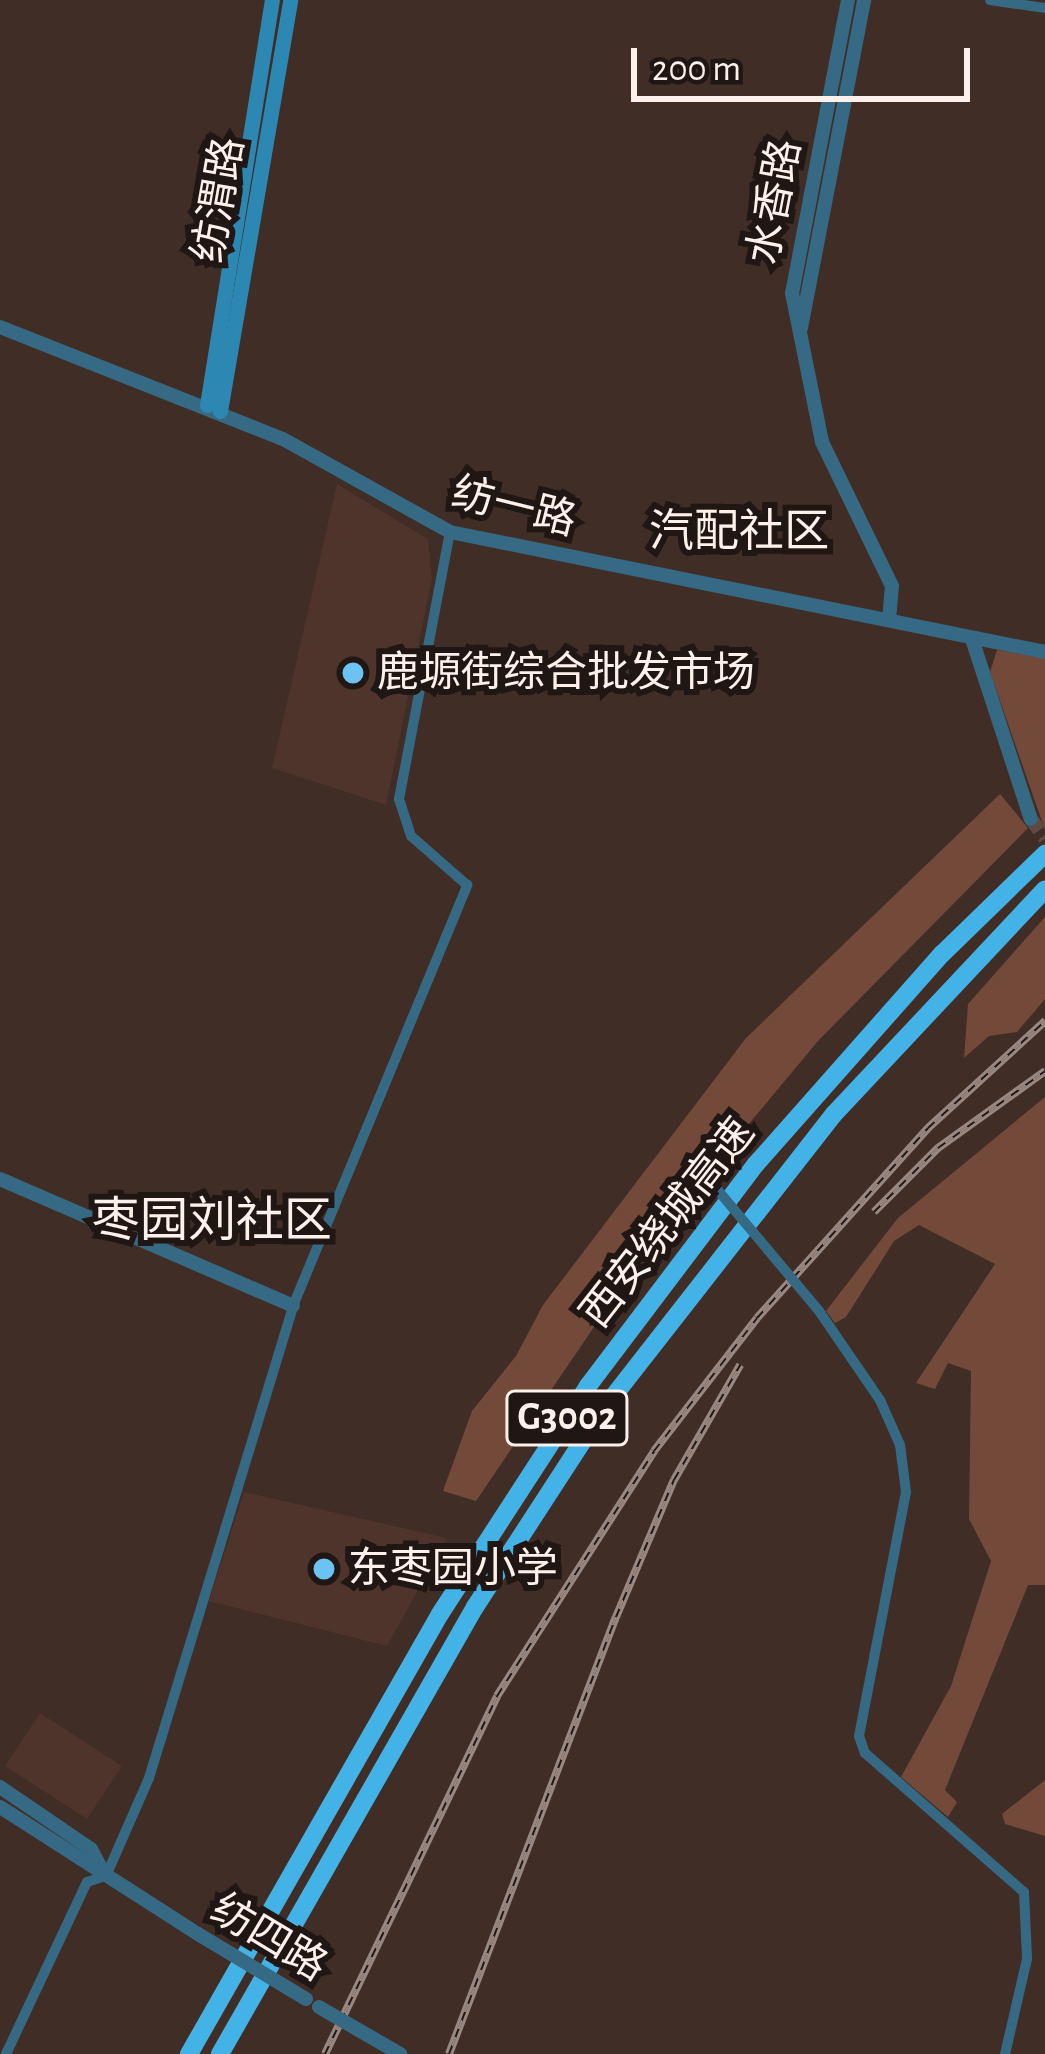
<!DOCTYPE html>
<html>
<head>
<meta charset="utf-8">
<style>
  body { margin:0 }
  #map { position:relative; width:1045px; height:2054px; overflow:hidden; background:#402d25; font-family:"Alegreya Sans","Noto Sans SC",sans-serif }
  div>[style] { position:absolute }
  .built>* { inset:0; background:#4e342a }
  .green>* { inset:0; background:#734a39 }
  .tertiary-tunnel>* { height:14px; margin-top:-7px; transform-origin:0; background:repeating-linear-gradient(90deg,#5c4a43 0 14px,transparent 0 21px) }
  .minor>* { height:10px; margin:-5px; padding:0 5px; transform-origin:5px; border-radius:5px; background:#366a84 }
  .tertiary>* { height:14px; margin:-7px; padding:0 7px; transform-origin:7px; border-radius:7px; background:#366a84 }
  .secondary>* { height:15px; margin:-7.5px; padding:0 7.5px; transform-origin:7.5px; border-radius:7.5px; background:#2c88b3 }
  .motorway>* { height:18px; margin:-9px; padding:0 9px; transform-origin:9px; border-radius:9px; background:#43b2e6 }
  .rail>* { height:8px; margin-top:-4px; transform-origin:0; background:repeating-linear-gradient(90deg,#201714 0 9px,#998882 0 18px); box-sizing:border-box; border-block:3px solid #998882 }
  .minor-bridge>* { height:10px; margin:-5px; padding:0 5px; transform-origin:5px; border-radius:5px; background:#366a84 }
  .tertiary-bridge>* { height:14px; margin:-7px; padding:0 7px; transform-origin:7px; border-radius:7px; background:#366a84 }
  .dots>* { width:33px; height:33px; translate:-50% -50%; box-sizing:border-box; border:6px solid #201714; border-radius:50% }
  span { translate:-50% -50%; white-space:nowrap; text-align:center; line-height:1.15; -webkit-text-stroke:12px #201714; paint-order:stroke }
  .shield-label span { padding:3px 9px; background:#201714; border:3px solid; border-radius:9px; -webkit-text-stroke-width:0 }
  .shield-label { font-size:39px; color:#fef0eb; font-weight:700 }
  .street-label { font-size:42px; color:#fef0eb }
  .poi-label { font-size:42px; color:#fef0eb }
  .left { translate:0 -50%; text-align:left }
  .neighbourhood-label { font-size:45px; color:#fef0eb }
  .quarter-label { font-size:48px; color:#fef0eb }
  .scale { position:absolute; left:631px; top:48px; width:339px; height:54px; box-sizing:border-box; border:6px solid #fef0eb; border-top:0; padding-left:15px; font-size:36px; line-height:42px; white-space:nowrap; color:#fef0eb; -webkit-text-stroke:9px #201714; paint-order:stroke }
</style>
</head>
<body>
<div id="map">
  <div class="built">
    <i style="clip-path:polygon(337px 484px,428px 539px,432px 578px,386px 805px,272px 768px)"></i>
    <i style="clip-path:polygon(244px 1492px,447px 1538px,387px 1646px,209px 1601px)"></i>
    <i style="clip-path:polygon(40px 1713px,122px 1766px,87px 1819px,5px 1766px)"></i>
  </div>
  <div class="green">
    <i style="clip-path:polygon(997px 650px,1045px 658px,1045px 830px,990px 672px)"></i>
    <i style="clip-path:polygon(1000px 794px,1028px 828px,818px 1041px,657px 1234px,476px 1501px,443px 1491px,472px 1411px,516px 1356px,543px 1305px,746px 1038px)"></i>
    <i style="clip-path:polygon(1045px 917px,1045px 999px,1017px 1032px,989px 1036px,964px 1058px,968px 1004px)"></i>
    <i style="clip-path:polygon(1045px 1097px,1045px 1585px,1028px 1585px,945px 1790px,957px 1802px,948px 1817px,901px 1777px,951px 1686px,991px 1561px,969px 1519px,971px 1371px,948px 1363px,935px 1389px,916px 1383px,995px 1264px,919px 1225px,894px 1241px,846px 1317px,835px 1323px,826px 1311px,898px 1218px)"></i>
    <i style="clip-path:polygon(1045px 1780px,1045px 1836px,1005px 1824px,1002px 1814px)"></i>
  </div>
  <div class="tertiary-tunnel">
    <i style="left:1031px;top:819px;width:24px;rotate:54deg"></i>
  </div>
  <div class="minor">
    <i style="left:990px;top:0;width:56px;rotate:8.3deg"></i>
    <i style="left:819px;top:1311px;width:108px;rotate:55.6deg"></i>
    <i style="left:880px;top:1400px;width:49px;rotate:66deg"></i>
    <i style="left:900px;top:1445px;width:47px;rotate:82.7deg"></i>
    <i style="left:906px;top:1492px;width:248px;rotate:100.9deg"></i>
    <i style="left:859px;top:1736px;width:18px;rotate:71deg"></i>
    <i style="left:865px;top:1753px;width:211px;rotate:41.2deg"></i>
    <i style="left:1024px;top:1892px;width:67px;rotate:87.4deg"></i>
    <i style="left:1027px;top:1959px;width:98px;rotate:103deg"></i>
    <i style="left:6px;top:2054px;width:190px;rotate:-64.8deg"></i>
    <i style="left:87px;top:1882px;width:20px;rotate:-18deg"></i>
    <i style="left:106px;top:1876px;width:107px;rotate:-66.3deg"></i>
    <i style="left:149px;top:1778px;width:493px;rotate:-73deg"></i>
    <i style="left:293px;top:1306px;width:456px;rotate:-67.5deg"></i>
    <i style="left:467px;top:885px;width:74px;rotate:-138.8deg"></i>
    <i style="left:411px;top:836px;width:39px;rotate:-108deg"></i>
    <i style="left:399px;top:799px;width:272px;rotate:-79.2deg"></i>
  </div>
  <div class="tertiary">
    <i style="left:848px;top:0;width:298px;rotate:100.8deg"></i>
    <i style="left:792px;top:293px;width:152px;rotate:78.6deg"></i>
    <i style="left:822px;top:442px;width:160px;rotate:64.1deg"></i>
    <i style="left:892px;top:586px;width:34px;rotate:95deg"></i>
    <i style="left:0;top:327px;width:304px;rotate:21.6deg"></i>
    <i style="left:283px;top:439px;width:191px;rotate:29.1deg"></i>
    <i style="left:450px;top:532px;width:607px;rotate:11.4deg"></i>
    <i style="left:801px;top:328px;width:334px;rotate:-79.1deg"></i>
    <i style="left:972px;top:639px;width:189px;rotate:71.9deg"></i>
    <i style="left:0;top:1179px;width:319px;rotate:23.4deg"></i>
    <i style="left:0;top:1787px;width:110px;rotate:34.3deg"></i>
    <i style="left:91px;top:1849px;width:26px;rotate:62deg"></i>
    <i style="left:0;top:1807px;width:235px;rotate:32.7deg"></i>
  </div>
  <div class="secondary">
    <i style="left:207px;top:405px;width:410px;rotate:-80.9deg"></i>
    <i style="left:220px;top:411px;width:417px;rotate:-80.3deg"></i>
  </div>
  <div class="motorway">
    <i style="left:189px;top:2054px;width:507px;rotate:-60.3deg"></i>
    <i style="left:440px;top:1614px;width:272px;rotate:-57deg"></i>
    <i style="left:588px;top:1386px;width:278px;rotate:-52.9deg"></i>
    <i style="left:756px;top:1164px;width:281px;rotate:-48.5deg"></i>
    <i style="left:942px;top:954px;width:144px;rotate:-44.2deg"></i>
    <i style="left:220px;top:2054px;width:515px;rotate:-60.3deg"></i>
    <i style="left:475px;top:1607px;width:239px;rotate:-57deg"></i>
    <i style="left:605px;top:1407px;width:372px;rotate:-52deg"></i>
    <i style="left:834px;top:1114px;width:308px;rotate:-46.8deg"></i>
  </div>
  <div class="rail">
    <i style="left:874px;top:1212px;width:91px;rotate:-45deg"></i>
    <i style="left:938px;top:1148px;width:132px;rotate:-35.7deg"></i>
    <i style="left:325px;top:2054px;width:397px;rotate:-64.3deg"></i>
    <i style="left:497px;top:1696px;width:291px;rotate:-57.3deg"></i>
    <i style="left:654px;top:1451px;width:168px;rotate:-52.2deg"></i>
    <i style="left:757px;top:1318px;width:256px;rotate:-48deg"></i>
    <i style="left:928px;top:1128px;width:159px;rotate:-42.4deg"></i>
    <i style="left:449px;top:2054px;width:468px;rotate:-69.1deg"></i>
    <i style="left:616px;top:1617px;width:149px;rotate:-67.1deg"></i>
    <i style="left:674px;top:1480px;width:133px;rotate:-60.1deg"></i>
  </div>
  <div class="minor-bridge">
    <i style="left:700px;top:1169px;width:185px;rotate:50deg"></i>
  </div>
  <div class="tertiary-bridge">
    <i style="left:198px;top:1934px;width:126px;rotate:31deg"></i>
    <i style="left:319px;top:2007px;width:94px;rotate:30.1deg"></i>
  </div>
  <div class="dots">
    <i style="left:353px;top:673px;background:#6ac3f1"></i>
    <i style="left:324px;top:1569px;background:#6ac3f1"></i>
  </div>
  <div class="shield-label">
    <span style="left:567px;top:1418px">G3002</span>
  </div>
  <div class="street-label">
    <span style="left:219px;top:200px;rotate:-80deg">纺渭路</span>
    <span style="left:775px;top:202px;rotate:-79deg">水香路</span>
    <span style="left:514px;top:507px;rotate:14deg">纺一路</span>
    <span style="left:668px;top:1223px;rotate:-52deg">西安绕城高速</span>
    <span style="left:269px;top:1938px;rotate:31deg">纺四路</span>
  </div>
  <div class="poi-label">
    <span class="left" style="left:377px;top:673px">鹿塬街综合批发市场</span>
    <span class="left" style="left:348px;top:1569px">东枣园小学</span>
  </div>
  <div class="neighbourhood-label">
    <span style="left:739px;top:533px">汽配社区</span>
  </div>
  <div class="quarter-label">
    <span style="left:212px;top:1223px">枣园刘社区</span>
  </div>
  <div class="scale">200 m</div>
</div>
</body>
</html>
